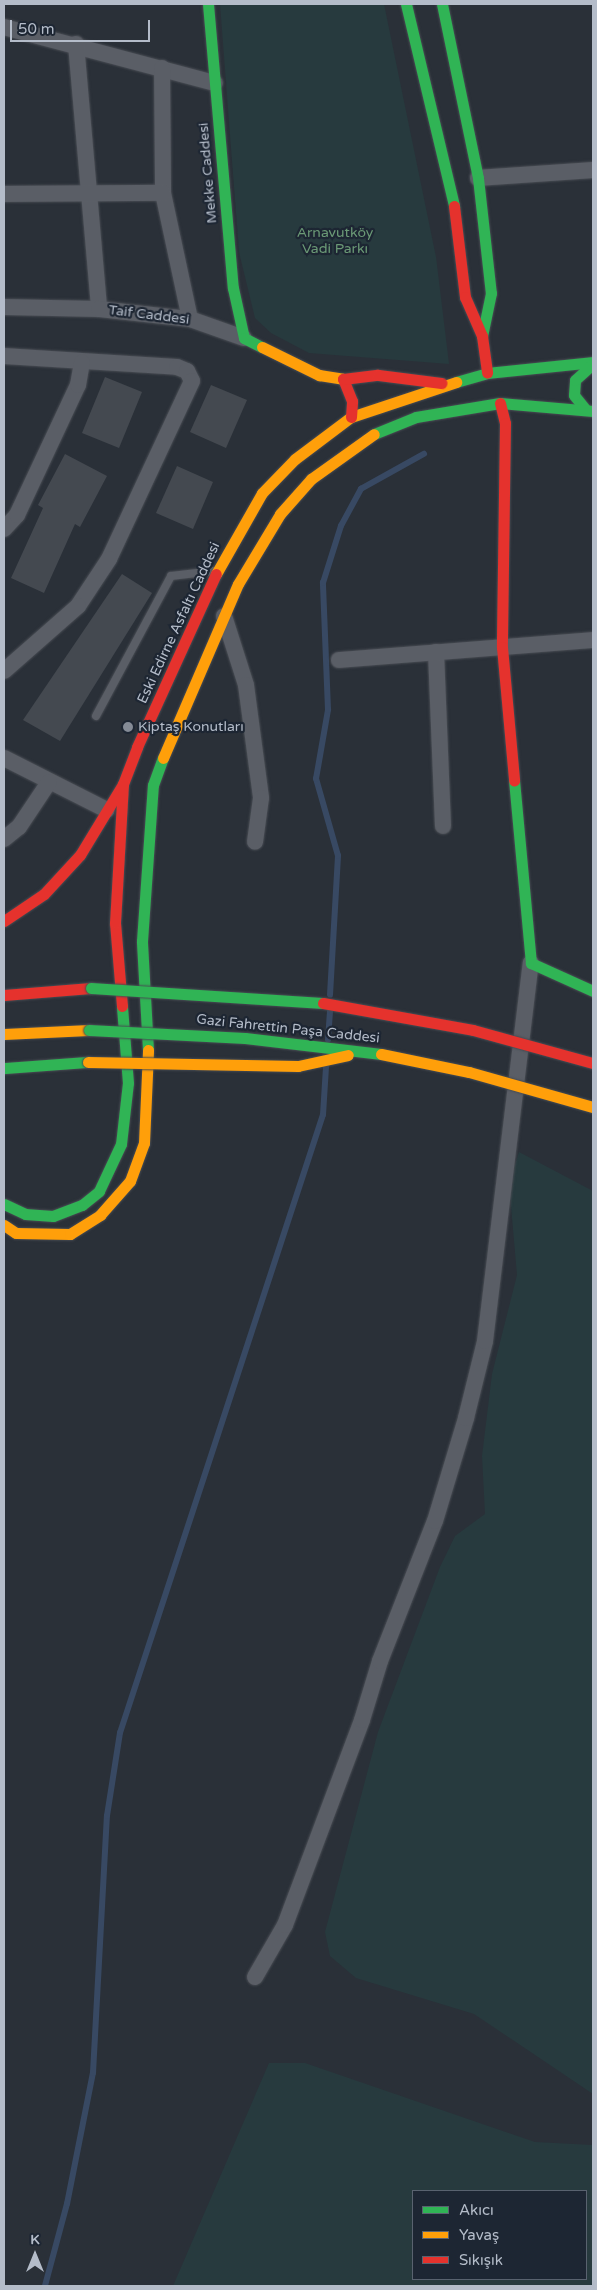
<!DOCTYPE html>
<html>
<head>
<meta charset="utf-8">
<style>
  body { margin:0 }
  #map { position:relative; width:597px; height:2290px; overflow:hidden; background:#2a3038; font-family:"Varela Round",sans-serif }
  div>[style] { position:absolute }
  .green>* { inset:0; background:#273a3e }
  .stream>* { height:5.5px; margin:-2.75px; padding:0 2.75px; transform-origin:2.75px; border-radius:2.75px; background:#384963 }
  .building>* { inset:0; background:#444950 }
  .roads { filter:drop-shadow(0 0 1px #484c53) drop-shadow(0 0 1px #484c53) }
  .lane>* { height:8px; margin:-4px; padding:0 4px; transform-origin:4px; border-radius:4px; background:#5a5e66 }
  .street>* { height:16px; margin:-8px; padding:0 8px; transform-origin:8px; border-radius:8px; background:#5a5e66 }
  .fast>* { height:11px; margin:-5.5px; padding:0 5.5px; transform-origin:5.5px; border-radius:5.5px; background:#30b455 }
  .slow>* { height:11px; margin:-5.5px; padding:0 5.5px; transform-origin:5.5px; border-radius:5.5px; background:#ff9f0a }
  .jam>* { height:11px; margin:-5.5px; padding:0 5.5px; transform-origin:5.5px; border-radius:5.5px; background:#e5322d }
  .bridges { filter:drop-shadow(0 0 1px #474c53) drop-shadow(0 0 1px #474c53) }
  .fast-bridge>* { height:11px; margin:-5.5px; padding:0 5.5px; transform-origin:5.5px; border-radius:5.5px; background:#30b455 }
  .slow-bridge>* { height:11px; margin:-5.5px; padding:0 5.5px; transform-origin:5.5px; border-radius:5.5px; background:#ff9f0a }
  .jam-bridge>* { height:11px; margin:-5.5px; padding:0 5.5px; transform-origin:5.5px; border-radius:5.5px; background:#e5322d }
  .dots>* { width:14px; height:14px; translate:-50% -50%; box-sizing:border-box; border:2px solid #1d2633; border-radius:50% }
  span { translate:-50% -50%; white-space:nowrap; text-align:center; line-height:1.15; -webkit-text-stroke:4.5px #1d2633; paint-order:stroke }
  .street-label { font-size:14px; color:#b4bcc9 }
  .park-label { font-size:14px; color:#6b9a76 }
  .poi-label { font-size:14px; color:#b4bcc9 }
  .left { translate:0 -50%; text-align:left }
  .frame { position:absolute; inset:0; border:5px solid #b4bcc9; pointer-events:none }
  .legend { position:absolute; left:412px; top:2190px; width:175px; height:90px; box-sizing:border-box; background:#1d2633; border:1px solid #59626f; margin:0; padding:6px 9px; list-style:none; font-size:15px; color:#b4bcc9 }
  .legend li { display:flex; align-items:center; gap:10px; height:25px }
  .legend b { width:25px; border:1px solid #59626f }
  .north { position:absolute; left:10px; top:2230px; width:50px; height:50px; -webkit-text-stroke:4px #1d2633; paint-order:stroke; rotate:0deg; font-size:14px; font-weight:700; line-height:20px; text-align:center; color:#b4bcc9 }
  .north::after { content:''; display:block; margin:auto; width:18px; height:22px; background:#b4bcc9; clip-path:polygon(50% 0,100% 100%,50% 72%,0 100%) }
  .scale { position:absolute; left:10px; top:20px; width:140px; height:22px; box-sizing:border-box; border:2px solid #b4bcc9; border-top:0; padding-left:6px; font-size:15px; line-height:18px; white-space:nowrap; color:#b4bcc9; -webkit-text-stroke:4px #1d2633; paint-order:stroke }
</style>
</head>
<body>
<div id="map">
  <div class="green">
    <i style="clip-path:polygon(220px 4px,384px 4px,436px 257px,449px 364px,309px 353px,271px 333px,255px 318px,239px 252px)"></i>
    <i style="clip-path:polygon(519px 1152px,593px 1191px,593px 2094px,474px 2014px,356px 1978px,330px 1956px,325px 1932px,378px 1732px,440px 1567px,455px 1536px,485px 1514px,482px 1456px,492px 1374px,517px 1275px,509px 1183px)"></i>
    <i style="clip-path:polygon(evenodd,269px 2063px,305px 2063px,535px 2142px,593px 2145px,593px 2286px,173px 2286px,269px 2063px,413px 2191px,586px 2191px,586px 2279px,413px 2279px,413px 2191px)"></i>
  </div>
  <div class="stream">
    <i style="left:330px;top:995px;width:139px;rotate:-86.7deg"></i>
    <i style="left:338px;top:856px;width:80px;rotate:-105.9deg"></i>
    <i style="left:316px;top:779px;width:70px;rotate:-80.1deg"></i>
    <i style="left:328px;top:710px;width:127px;rotate:-92.3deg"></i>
    <i style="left:323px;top:583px;width:60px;rotate:-72.5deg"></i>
    <i style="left:341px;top:526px;width:42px;rotate:-61.6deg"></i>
    <i style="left:361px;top:489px;width:72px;rotate:-29.1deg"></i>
    <i style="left:328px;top:1040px;width:30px;rotate:-86deg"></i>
    <i style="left:45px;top:2286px;width:85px;rotate:-75deg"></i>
    <i style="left:67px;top:2204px;width:134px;rotate:-78.8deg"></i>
    <i style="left:93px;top:2073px;width:257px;rotate:-86.9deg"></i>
    <i style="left:107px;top:1816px;width:84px;rotate:-81.1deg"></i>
    <i style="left:120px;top:1733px;width:650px;rotate:-71.82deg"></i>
    <i style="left:323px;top:1115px;width:48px;rotate:-86.4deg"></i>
  </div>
  <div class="building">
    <i style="clip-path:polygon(105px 377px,142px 392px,119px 448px,82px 433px)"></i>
    <i style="clip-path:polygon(211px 385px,247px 400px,226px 448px,190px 432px)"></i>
    <i style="clip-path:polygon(65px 454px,107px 476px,80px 527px,75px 524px,44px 593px,11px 578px,43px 508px,38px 505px)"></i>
    <i style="clip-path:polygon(177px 466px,213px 482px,193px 529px,156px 513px)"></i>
    <i style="clip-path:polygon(122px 574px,152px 593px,60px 741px,23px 720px)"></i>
  </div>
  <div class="roads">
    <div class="lane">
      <i style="left:96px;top:716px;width:159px;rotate:-61.8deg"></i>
      <i style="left:171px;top:576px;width:43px;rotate:-6.6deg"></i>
    </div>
    <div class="street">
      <i style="left:4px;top:27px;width:218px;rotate:14.9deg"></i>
      <i style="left:76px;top:44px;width:266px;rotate:85deg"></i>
      <i style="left:162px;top:68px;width:125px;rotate:89.5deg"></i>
      <i style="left:163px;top:193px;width:129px;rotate:77.9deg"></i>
      <i style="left:478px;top:178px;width:115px;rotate:-4deg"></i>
      <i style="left:4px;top:194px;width:159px;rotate:-0.4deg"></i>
      <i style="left:4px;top:307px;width:95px;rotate:1.2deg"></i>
      <i style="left:99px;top:309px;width:92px;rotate:6.3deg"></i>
      <i style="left:190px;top:319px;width:57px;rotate:19.4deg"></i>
      <i style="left:4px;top:356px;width:173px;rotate:3.6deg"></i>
      <i style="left:177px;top:367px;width:11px;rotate:22deg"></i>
      <i style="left:187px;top:371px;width:11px;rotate:63deg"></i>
      <i style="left:192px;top:381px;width:196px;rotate:115deg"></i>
      <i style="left:109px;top:559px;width:56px;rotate:123.4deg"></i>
      <i style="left:78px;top:606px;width:98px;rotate:138.7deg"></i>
      <i style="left:4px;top:529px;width:19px;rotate:-47deg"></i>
      <i style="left:17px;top:515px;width:144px;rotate:-64.9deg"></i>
      <i style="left:78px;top:385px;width:23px;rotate:-80deg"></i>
      <i style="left:224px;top:616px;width:72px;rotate:72.3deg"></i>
      <i style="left:246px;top:685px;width:114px;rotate:82.4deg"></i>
      <i style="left:261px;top:798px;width:44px;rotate:97.8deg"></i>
      <i style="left:436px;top:652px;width:174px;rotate:87.7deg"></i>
      <i style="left:339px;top:660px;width:255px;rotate:-4.5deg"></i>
      <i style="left:4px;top:758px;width:115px;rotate:26.8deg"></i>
      <i style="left:4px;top:839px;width:19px;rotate:-39deg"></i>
      <i style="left:19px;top:827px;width:54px;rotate:-56.3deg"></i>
      <i style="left:255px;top:1977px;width:60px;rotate:-60deg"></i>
      <i style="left:285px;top:1925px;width:219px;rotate:-69.4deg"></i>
      <i style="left:362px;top:1720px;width:62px;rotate:-73deg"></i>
      <i style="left:380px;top:1661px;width:150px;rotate:-68.6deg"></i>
      <i style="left:435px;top:1521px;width:108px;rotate:-73.2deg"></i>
      <i style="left:466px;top:1418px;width:79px;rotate:-76.1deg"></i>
      <i style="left:485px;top:1341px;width:381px;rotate:-83.1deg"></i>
    </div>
    <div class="fast">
      <i style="left:208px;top:4px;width:285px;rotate:85deg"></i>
      <i style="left:233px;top:288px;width:51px;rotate:77.6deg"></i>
      <i style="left:244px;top:338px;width:20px;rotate:27deg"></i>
      <i style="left:406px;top:4px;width:208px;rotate:76.6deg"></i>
      <i style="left:442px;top:4px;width:178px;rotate:78.3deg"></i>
      <i style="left:478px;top:178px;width:116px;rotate:83.6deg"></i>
      <i style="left:491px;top:293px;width:44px;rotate:101.8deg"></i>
      <i style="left:456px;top:382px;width:32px;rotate:-16deg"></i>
      <i style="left:487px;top:373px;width:107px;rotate:-5.9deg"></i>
      <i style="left:586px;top:410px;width:19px;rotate:-129deg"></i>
      <i style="left:574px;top:395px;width:15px;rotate:-86deg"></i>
      <i style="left:575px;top:380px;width:24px;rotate:-42deg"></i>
      <i style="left:374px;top:434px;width:45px;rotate:-22deg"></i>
      <i style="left:416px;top:417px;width:85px;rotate:-9.5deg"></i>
      <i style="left:500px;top:403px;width:93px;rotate:4.9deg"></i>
      <i style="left:514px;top:780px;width:184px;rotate:84.7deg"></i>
      <i style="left:531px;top:963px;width:68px;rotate:24.3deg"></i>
      <i style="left:148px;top:1050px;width:109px;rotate:-93.2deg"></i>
      <i style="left:142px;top:941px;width:156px;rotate:-86deg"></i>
      <i style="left:153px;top:785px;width:29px;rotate:-70deg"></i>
      <i style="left:4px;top:1068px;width:84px;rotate:-4.1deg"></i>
      <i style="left:4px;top:1204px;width:23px;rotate:25deg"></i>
      <i style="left:25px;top:1214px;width:28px;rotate:4deg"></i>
      <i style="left:53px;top:1216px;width:31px;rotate:-21deg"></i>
      <i style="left:82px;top:1205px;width:22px;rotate:-39deg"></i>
      <i style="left:99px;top:1191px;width:52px;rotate:-64.9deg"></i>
      <i style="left:121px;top:1144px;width:61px;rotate:-83.5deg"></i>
      <i style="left:128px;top:1083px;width:77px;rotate:-94.5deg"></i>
    </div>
    <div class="slow">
      <i style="left:262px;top:347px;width:64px;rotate:26.2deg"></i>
      <i style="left:319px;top:375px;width:24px;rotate:9deg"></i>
      <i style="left:216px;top:574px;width:93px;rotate:-60.4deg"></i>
      <i style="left:262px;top:493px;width:47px;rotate:-45.9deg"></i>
      <i style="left:295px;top:459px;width:70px;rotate:-36.9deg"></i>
      <i style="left:351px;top:417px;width:111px;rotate:-18.4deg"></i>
      <i style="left:163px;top:758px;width:189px;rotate:-66.7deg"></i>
      <i style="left:238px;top:584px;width:82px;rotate:-59deg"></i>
      <i style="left:280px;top:514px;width:47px;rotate:-48.5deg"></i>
      <i style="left:311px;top:479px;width:77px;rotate:-35.5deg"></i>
      <i style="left:4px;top:1034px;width:85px;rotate:-2.7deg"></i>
      <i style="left:4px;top:1225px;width:14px;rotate:34deg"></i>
      <i style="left:16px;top:1233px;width:54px;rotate:1.1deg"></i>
      <i style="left:70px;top:1234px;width:36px;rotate:-32deg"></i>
      <i style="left:100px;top:1215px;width:45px;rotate:-48.6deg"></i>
      <i style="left:130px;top:1181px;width:40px;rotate:-69.8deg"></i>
      <i style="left:144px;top:1143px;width:93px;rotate:-87.5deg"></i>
    </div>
    <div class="jam">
      <i style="left:454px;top:206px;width:92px;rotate:83.1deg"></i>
      <i style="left:465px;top:297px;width:43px;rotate:66.4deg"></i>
      <i style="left:482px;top:336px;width:37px;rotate:82deg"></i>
      <i style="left:500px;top:403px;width:21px;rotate:76deg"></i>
      <i style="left:505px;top:423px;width:224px;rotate:90.8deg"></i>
      <i style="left:502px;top:647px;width:134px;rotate:84.8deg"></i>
      <i style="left:351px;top:417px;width:16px;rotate:-86deg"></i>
      <i style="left:352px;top:401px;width:24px;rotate:-112deg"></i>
      <i style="left:343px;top:379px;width:35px;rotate:-7deg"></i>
      <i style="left:378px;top:375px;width:64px;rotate:7.2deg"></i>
      <i style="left:137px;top:747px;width:190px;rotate:-65.5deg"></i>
      <i style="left:4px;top:921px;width:48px;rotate:-34deg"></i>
      <i style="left:44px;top:894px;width:53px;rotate:-47.3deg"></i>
      <i style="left:80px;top:855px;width:83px;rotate:-58.8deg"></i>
      <i style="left:123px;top:784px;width:40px;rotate:-69deg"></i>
      <i style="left:4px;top:995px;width:87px;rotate:-4.6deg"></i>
      <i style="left:122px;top:1006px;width:83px;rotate:-94.8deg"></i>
      <i style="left:115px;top:923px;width:139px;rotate:-86.7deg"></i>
    </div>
  </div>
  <div class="bridges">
    <div class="fast-bridge">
      <i style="left:91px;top:988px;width:232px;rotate:3.7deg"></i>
      <i style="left:89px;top:1030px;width:156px;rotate:2.9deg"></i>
      <i style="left:245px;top:1038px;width:137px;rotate:6.7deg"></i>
    </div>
    <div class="slow-bridge">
      <i style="left:381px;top:1054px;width:90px;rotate:11.6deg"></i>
      <i style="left:469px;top:1072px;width:129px;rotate:15.8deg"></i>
      <i style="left:88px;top:1062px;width:210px;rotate:1.1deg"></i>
      <i style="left:298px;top:1066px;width:51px;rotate:-12.4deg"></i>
    </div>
    <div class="jam-bridge">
      <i style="left:323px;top:1003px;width:152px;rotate:10.2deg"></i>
      <i style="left:473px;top:1030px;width:124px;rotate:15.4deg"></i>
    </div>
  </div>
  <div class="dots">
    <i style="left:128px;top:727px;background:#848b96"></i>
  </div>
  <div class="street-label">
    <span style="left:208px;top:173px;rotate:-95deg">Mekke Caddesi</span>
    <span style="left:149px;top:315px;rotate:7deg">Taif Caddesi</span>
    <span style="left:179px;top:623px;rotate:-65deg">Eski Edirne Asfaltı Caddesi</span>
    <span style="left:288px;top:1029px;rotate:6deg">Gazi Fahrettin Paşa Caddesi</span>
  </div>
  <div class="park-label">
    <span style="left:335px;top:241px">Arnavutköy<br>Vadi Parkı</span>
  </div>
  <div class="poi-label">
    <span class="left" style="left:138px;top:727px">Kiptaş Konutları</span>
  </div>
  <div class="frame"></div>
  <ul class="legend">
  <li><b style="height:6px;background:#30b455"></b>Akıcı</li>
  <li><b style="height:6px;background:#ff9f0a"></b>Yavaş</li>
  <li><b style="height:6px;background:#e5322d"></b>Sıkışık</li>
  </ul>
  <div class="north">K</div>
  <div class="scale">50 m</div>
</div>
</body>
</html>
